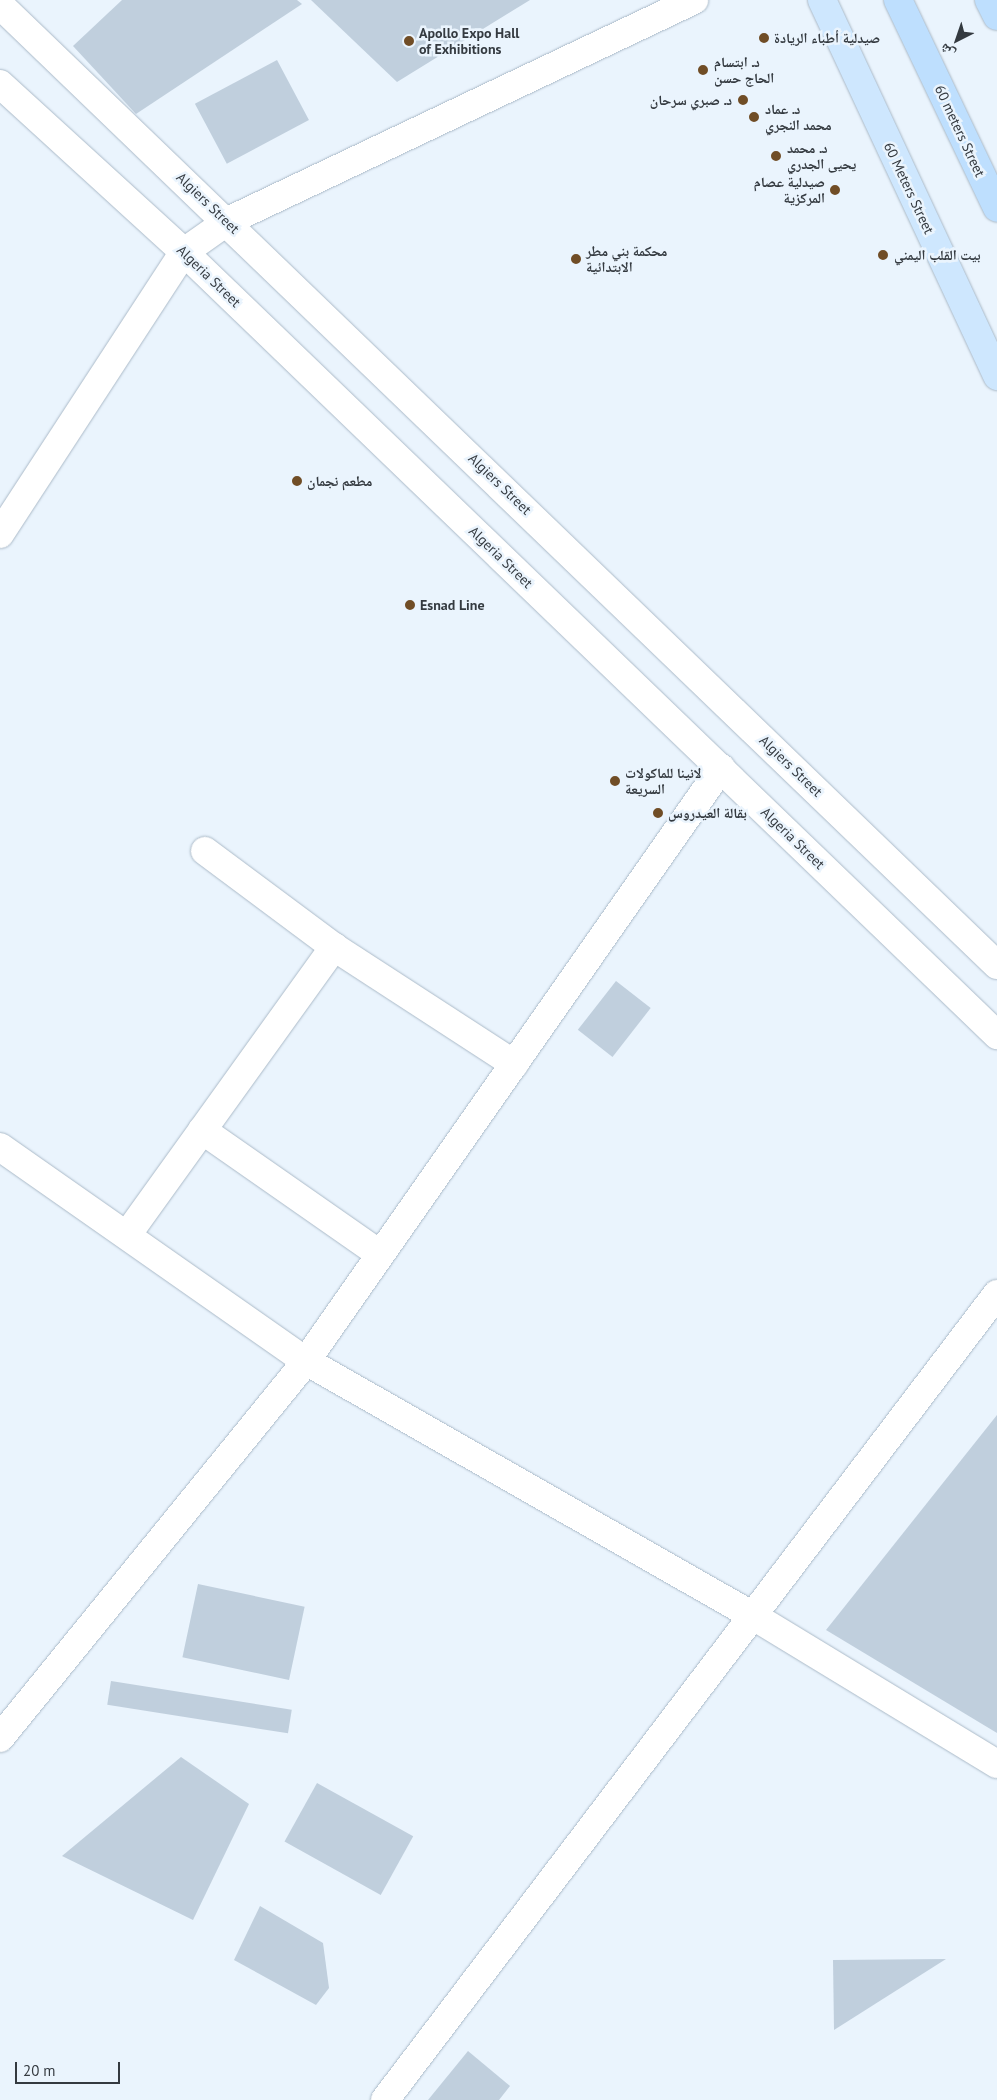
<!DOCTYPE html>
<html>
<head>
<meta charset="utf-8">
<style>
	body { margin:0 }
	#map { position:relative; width:997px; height:2100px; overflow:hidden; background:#eaf4fd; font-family:"PT Sans","Noto Naskh Arabic",sans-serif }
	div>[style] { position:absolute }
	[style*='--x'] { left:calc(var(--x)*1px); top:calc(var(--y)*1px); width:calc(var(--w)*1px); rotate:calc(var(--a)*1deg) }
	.building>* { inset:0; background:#c0cfdd; transform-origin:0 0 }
	.roads { filter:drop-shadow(0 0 1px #abbac8) drop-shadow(0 0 1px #abbac8) }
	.minor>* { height:28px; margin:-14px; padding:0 14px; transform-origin:14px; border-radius:14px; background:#fff }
	.secondary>* { height:28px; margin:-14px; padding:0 14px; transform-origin:14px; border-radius:14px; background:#fff }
	.primary>* { height:28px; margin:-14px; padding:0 14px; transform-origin:14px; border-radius:14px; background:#cee7fe }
	.trunk>* { height:28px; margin:-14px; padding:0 14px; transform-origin:14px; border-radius:14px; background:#bedffe }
	.dots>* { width:14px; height:14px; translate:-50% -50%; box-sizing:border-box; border:2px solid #eaf4fd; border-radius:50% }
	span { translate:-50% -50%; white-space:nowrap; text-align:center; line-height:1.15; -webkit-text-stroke:5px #eaf4fd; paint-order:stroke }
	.poi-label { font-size:14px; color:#343a40; font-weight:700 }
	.left { translate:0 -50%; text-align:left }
	.right { translate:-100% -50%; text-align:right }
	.street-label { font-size:14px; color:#343a40 }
	.north { position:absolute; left:932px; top:15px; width:50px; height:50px; -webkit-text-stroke:4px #eaf4fd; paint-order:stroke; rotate:221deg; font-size:14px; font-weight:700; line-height:20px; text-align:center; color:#343a40 }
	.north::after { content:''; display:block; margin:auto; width:18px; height:22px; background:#343a40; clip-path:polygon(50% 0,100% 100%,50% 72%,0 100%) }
	.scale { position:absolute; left:15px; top:2062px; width:105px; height:22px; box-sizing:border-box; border:2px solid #343a40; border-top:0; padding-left:6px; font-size:15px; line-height:18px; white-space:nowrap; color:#343a40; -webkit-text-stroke:4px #eaf4fd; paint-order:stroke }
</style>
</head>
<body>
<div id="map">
	<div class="building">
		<i style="clip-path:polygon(122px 0,297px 0,302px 4px,136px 114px,73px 46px)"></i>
		<i style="clip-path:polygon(311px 0,530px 0,397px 82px)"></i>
		<i style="left:277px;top:60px;width:68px;height:93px;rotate:62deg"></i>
		<i style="left:616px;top:981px;width:44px;height:62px;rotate:38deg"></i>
		<i style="clip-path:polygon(997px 1415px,997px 1733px,826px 1630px)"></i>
		<i style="left:198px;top:1584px;width:109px;height:75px;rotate:12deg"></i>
		<i style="left:111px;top:1681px;width:183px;height:24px;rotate:9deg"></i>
		<i style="clip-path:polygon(181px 1757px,249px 1804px,193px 1920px,62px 1856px)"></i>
		<i style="left:317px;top:1783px;width:110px;height:67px;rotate:29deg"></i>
		<i style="clip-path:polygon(260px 1906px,323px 1943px,329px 1988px,316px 2005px,234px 1960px)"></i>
		<i style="clip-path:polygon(946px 1959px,834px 2030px,833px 1960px)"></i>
		<i style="clip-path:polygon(468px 2051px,510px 2086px,499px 2100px,428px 2100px)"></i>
	</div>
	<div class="roads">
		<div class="minor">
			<i style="--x:228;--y:221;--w:516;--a:-25.37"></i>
			<i style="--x:0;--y:534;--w:337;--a:-56.9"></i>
			<i style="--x:205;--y:851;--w:161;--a:36.7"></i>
			<i style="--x:334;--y:947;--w:215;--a:33"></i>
			<i style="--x:202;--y:1130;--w:217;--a:34.9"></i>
			<i style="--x:0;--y:1147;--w:373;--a:35"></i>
			<i style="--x:306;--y:1361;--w:517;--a:29.69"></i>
			<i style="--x:755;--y:1617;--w:283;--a:31.3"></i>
			<i style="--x:127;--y:1235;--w:355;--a:-54.3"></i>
			<i style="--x:0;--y:1738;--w:486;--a:-50.9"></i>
			<i style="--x:306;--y:1361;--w:724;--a:-55.01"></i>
			<i style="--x:385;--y:2100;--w:1012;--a:-52.79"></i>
		</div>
		<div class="secondary">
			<i style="--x:0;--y:5;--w:1384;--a:43.92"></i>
			<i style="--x:0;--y:84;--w:249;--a:42.4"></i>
			<i style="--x:184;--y:252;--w:1129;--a:43.92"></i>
			<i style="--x:184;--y:252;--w:54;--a:-35.2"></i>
		</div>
		<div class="primary">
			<i style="--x:822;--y:0;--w:415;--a:65"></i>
		</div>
		<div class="trunk">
			<i style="--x:898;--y:0;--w:230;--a:64.5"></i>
			<i style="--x:989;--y:0;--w:18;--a:63"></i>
		</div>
	</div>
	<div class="dots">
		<i style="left:764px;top:38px;background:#704d26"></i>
		<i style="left:409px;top:41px;background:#704d26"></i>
		<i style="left:703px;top:70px;background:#704d26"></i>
		<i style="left:743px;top:100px;background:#704d26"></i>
		<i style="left:754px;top:117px;background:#704d26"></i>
		<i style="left:776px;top:156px;background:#704d26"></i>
		<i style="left:835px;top:190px;background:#704d26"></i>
		<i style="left:883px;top:255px;background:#704d26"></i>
		<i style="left:576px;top:259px;background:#704d26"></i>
		<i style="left:297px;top:481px;background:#704d26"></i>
		<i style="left:410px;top:605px;background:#704d26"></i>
		<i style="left:615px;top:781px;background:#704d26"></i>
		<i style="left:658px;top:813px;background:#704d26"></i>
	</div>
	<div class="poi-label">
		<span class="left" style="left:419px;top:41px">Apollo Expo Hall<br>of Exhibitions</span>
		<span class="left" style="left:774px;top:38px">صيدلية أطباء الريادة</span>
		<span class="left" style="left:714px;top:70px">د. ابتسام<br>الحاج حسن</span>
		<span class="right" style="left:732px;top:100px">د. صبري سرحان</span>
		<span class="left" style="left:765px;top:117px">د. عماد<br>محمد النجري</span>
		<span class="left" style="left:787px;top:156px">د. محمد<br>يحيى الجدري</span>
		<span class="right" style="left:825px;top:190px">صيدلية عصام<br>المركزية</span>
		<span class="left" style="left:586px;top:259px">محكمة بني مطر<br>الابتدائية</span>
		<span class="left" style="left:894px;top:255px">بيت القلب اليمني</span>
		<span class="left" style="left:307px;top:481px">مطعم نجمان</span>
		<span class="left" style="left:420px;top:605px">Esnad Line</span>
		<span class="left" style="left:625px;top:781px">لانينا للماكولات<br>السريعة</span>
		<span class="left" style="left:668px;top:813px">بقالة العيدروس</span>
	</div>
	<div class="street-label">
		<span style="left:960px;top:131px;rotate:65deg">60 meters Street</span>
		<span style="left:909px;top:188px;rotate:65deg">60 Meters Street</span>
		<span style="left:208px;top:203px;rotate:44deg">Algiers Street</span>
		<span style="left:209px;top:276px;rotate:44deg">Algeria Street</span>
		<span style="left:500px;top:484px;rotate:44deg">Algiers Street</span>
		<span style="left:501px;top:557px;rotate:44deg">Algeria Street</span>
		<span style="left:791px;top:766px;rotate:44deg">Algiers Street</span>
		<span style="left:793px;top:838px;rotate:44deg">Algeria Street</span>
	</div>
	<div class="north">ش</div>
	<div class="scale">20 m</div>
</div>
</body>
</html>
